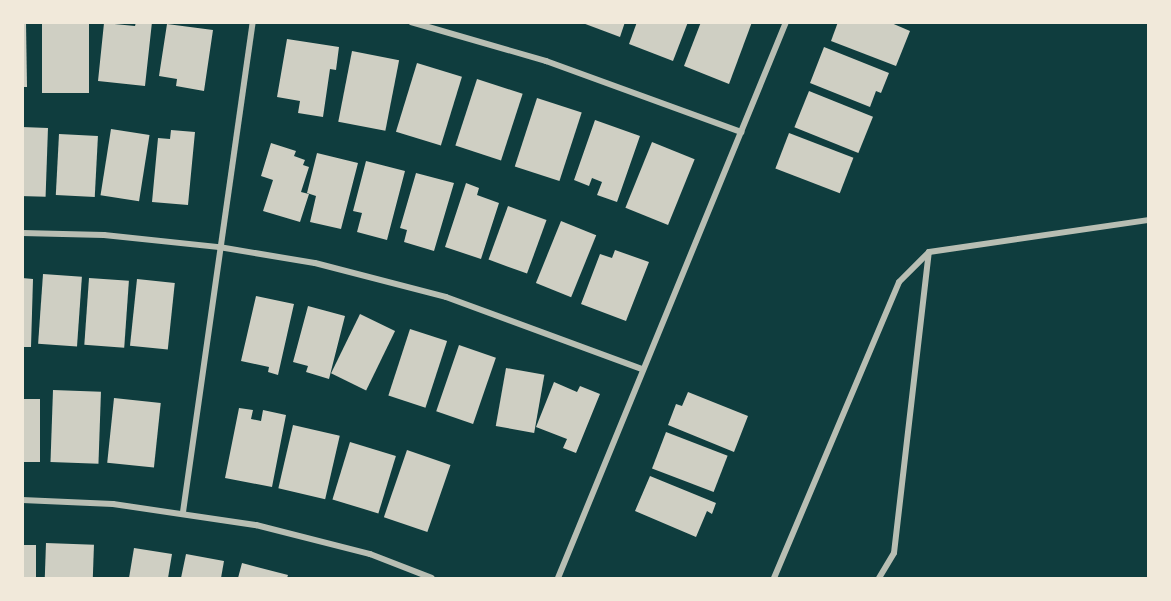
<!DOCTYPE html>
<html>
<head>
<meta charset="utf-8">
<style>
	body { margin:0 }
	#map { position:relative; width:1171px; height:601px; overflow:hidden; background:#0f3d3e; font-family:"Open Sans",sans-serif }
	div>[style] { position:absolute }
	[style*='--x'] { left:calc(var(--x)*1px); top:calc(var(--y)*1px); width:calc(var(--w)*1px); rotate:calc(var(--a)*1deg) }
	.building>* { inset:0; background:#cfcfc3; transform-origin:0 0 }
	.minor>* { height:6px; margin:-3px; padding:0 3px; transform-origin:3px; border-radius:3px; background:#b8beb3 }
	span { translate:-50% -50%; white-space:nowrap; text-align:center; line-height:1.15; -webkit-text-stroke:4.5px #f1e9da; paint-order:stroke }
	.frame { position:absolute; inset:0; border:24px solid #f1e9da; pointer-events:none }
</style>
</head>
<body>
<div id="map">
	<div class="building">
		<i style="clip-path:polygon(22px 22px,26px 22px,27px 87px,22px 87px)"></i>
		<i style="left:42px;top:22px;width:47px;height:71px"></i>
		<i style="clip-path:polygon(136px 22px,152px 22px,145px 86px,98px 81px,104px 23px,135px 26px)"></i>
		<i style="clip-path:polygon(580px 22px,625px 22px,620px 37px)"></i>
		<i style="clip-path:polygon(637px 22px,688px 22px,673px 61px,629px 44px)"></i>
		<i style="clip-path:polygon(701px 22px,752px 22px,729px 84px,684px 66px)"></i>
		<i style="clip-path:polygon(838px 22px,889px 22px,910px 31px,896px 66px,831px 41px)"></i>
		<i style="clip-path:polygon(167px 24px,213px 30px,204px 91px,176px 86px,177px 79px,159px 76px)"></i>
		<i style="clip-path:polygon(287px 39px,339px 47px,336px 70px,330px 69px,323px 117px,298px 113px,300px 101px,277px 97px)"></i>
		<i style="clip-path:polygon(824px 47px,889px 73px,881px 93px,876px 91px,870px 107px,810px 83px)"></i>
		<i style="left:352px;top:51px;width:48px;height:72px;rotate:11deg"></i>
		<i style="left:417px;top:63px;width:47px;height:72px;rotate:17deg"></i>
		<i style="left:477px;top:79px;width:48px;height:70px;rotate:18deg"></i>
		<i style="left:809px;top:91px;width:69px;height:39px;rotate:22deg"></i>
		<i style="left:537px;top:98px;width:47px;height:72px;rotate:18deg"></i>
		<i style="clip-path:polygon(595px 120px,640px 136px,617px 202px,597px 195px,602px 182px,592px 178px,589px 186px,574px 180px)"></i>
		<i style="left:22px;top:127px;width:26px;height:69px;rotate:2deg"></i>
		<i style="left:111px;top:129px;width:39px;height:67px;rotate:9deg"></i>
		<i style="clip-path:polygon(171px 130px,195px 132px,188px 205px,152px 202px,158px 138px,170px 139px)"></i>
		<i style="left:789px;top:133px;width:69px;height:38px;rotate:21deg"></i>
		<i style="left:59px;top:134px;width:39px;height:61px;rotate:3deg"></i>
		<i style="left:652px;top:142px;width:46px;height:71px;rotate:22deg"></i>
		<i style="clip-path:polygon(271px 143px,296px 151px,294px 156px,305px 160px,303px 165px,309px 167px,301px 192px,309px 194px,300px 222px,263px 211px,273px 180px,261px 176px)"></i>
		<i style="clip-path:polygon(317px 153px,358px 163px,341px 229px,310px 222px,316px 196px,307px 193px)"></i>
		<i style="clip-path:polygon(366px 161px,405px 171px,387px 240px,357px 232px,362px 213px,353px 211px)"></i>
		<i style="clip-path:polygon(416px 173px,454px 183px,434px 251px,404px 242px,407px 230px,400px 228px)"></i>
		<i style="clip-path:polygon(466px 183px,479px 188px,477px 195px,499px 203px,481px 259px,445px 247px)"></i>
		<i style="left:508px;top:206px;width:41px;height:57px;rotate:20deg"></i>
		<i style="left:561px;top:221px;width:38px;height:67px;rotate:22deg"></i>
		<i style="clip-path:polygon(615px 250px,649px 262px,626px 321px,581px 304px,600px 254px,612px 258px)"></i>
		<i style="left:43px;top:274px;width:39px;height:70px;rotate:4deg"></i>
		<i style="clip-path:polygon(22px 278px,33px 279px,31px 347px,22px 347px)"></i>
		<i style="left:89px;top:278px;width:40px;height:67px;rotate:4deg"></i>
		<i style="left:137px;top:279px;width:38px;height:67px;rotate:6deg"></i>
		<i style="clip-path:polygon(256px 296px,294px 304px,278px 375px,268px 372px,269px 367px,241px 361px)"></i>
		<i style="clip-path:polygon(308px 306px,345px 316px,329px 379px,306px 372px,308px 366px,293px 362px)"></i>
		<i style="left:360px;top:314px;width:39px;height:66px;rotate:26deg"></i>
		<i style="left:410px;top:329px;width:39px;height:70px;rotate:18deg"></i>
		<i style="left:459px;top:345px;width:39px;height:70px;rotate:19deg"></i>
		<i style="left:506px;top:368px;width:39px;height:59px;rotate:10deg"></i>
		<i style="clip-path:polygon(554px 382px,577px 392px,580px 386px,600px 394px,576px 453px,563px 448px,567px 439px,536px 427px)"></i>
		<i style="left:53px;top:390px;width:48px;height:72px;rotate:2deg"></i>
		<i style="clip-path:polygon(688px 392px,748px 416px,734px 452px,668px 425px,676px 404px,682px 406px)"></i>
		<i style="left:114px;top:398px;width:47px;height:65px;rotate:6deg"></i>
		<i style="left:22px;top:399px;width:18px;height:63px"></i>
		<i style="clip-path:polygon(239px 408px,253px 410px,251px 419px,261px 421px,263px 410px,286px 415px,272px 487px,225px 478px)"></i>
		<i style="left:293px;top:425px;width:48px;height:65px;rotate:13deg"></i>
		<i style="left:666px;top:432px;width:66px;height:39px;rotate:21deg"></i>
		<i style="left:350px;top:442px;width:48px;height:60px;rotate:17deg"></i>
		<i style="left:407px;top:450px;width:46px;height:71px;rotate:19deg"></i>
		<i style="clip-path:polygon(650px 476px,716px 503px,712px 514px,707px 511px,696px 537px,635px 511px)"></i>
		<i style="left:46px;top:543px;width:48px;height:35px;rotate:2deg"></i>
		<i style="left:22px;top:545px;width:14px;height:33px"></i>
		<i style="clip-path:polygon(134px 548px,172px 554px,168px 578px,129px 578px)"></i>
		<i style="clip-path:polygon(186px 554px,224px 561px,221px 578px,181px 578px)"></i>
		<i style="clip-path:polygon(242px 563px,288px 575px,287px 578px,238px 578px)"></i>
	</div>
	<div class="minor">
		<i style="--x:411;--y:22;--w:141;--a:16.1"></i>
		<i style="--x:546;--y:61;--w:208;--a:20"></i>
		<i style="--x:22;--y:233;--w:82;--a:1.4"></i>
		<i style="--x:104;--y:235;--w:116;--a:6"></i>
		<i style="--x:219;--y:247;--w:97;--a:9.5"></i>
		<i style="--x:315;--y:263;--w:135;--a:14.5"></i>
		<i style="--x:446;--y:297;--w:209;--a:20.2"></i>
		<i style="--x:22;--y:500;--w:91;--a:2.5"></i>
		<i style="--x:113;--y:504;--w:145;--a:8.4"></i>
		<i style="--x:256;--y:525;--w:118;--a:14.3"></i>
		<i style="--x:370;--y:554;--w:66;--a:21.2"></i>
		<i style="--x:183;--y:512;--w:495;--a:-81.9"></i>
		<i style="--x:558;--y:578;--w:601;--a:-67.7"></i>
		<i style="--x:774;--y:578;--w:321;--a:-67.1"></i>
		<i style="--x:899;--y:282;--w:42;--a:-45"></i>
		<i style="--x:929;--y:252;--w:221;--a:-8.3"></i>
		<i style="--x:879;--y:578;--w:29;--a:-59"></i>
		<i style="--x:894;--y:553;--w:303;--a:-83.4"></i>
	</div>
	<div class="frame"></div>
</div>
</body>
</html>
